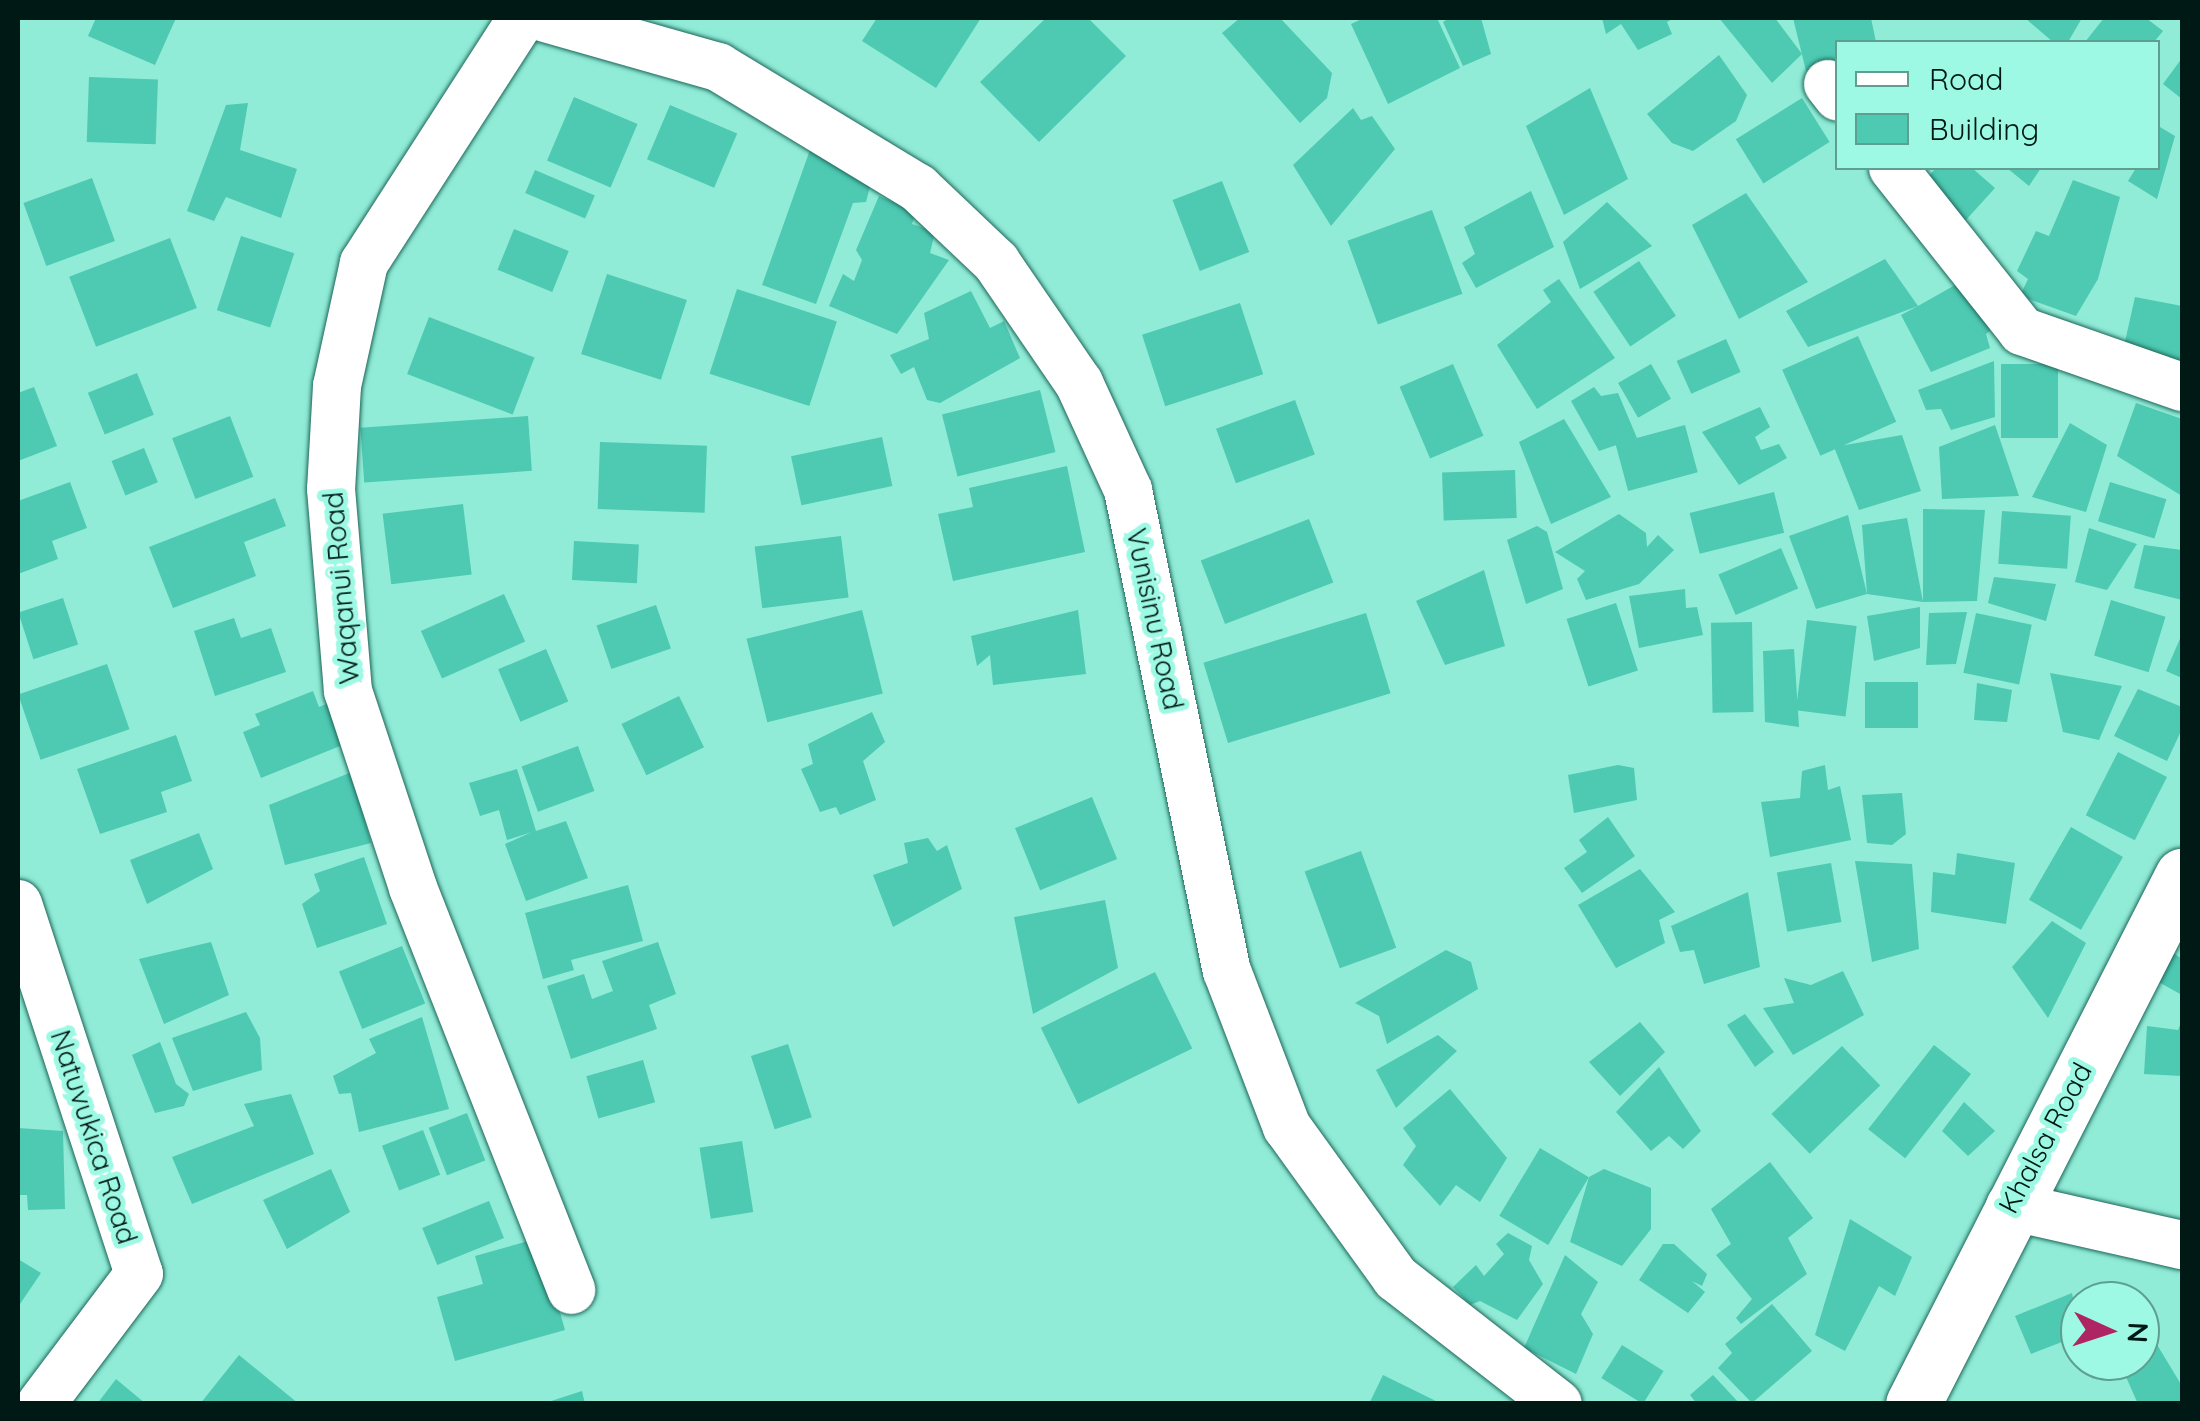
<!DOCTYPE html>
<html>
<head>
<meta charset="utf-8">
<style>
	body { margin:0 }
	#map { position:relative; width:2200px; height:1421px; overflow:hidden; background:#90ecd7; font-family:Quicksand,sans-serif }
	div>[style] { position:absolute }
	[style*='--x'] { left:calc(var(--x)*1px); top:calc(var(--y)*1px); width:calc(var(--w)*1px); rotate:calc(var(--a)*1deg) }
	.building>* { inset:0; background:#4ec9b2; transform-origin:0 0 }
	.roads { filter:drop-shadow(0 0 2px #1d6659) drop-shadow(0 0 2px #1d6659) }
	.street>* { height:48px; margin:-24px; padding:0 24px; transform-origin:24px; border-radius:24px; background:#fff }
	.secondary>* { height:55px; margin:-27.5px; padding:0 27.5px; transform-origin:27.5px; border-radius:27.5px; background:#fff }
	span { translate:-50% -50%; white-space:nowrap; text-align:center; line-height:1.15; -webkit-text-stroke:10px #9df9e4; paint-order:stroke }
	.street-label { font-size:28px; color:#001914 }
	.frame { position:absolute; inset:0; border:20px solid #001914; pointer-events:none }
	.legend { position:absolute; left:1835px; top:40px; width:325px; height:130px; box-sizing:border-box; background:#9df9e4; border:2px solid #5e9f91; margin:0; padding:12px 18px; list-style:none; font-size:30px; color:#001914 }
	.legend li { display:flex; align-items:center; gap:20px; height:50px }
	.legend b { width:50px; border:2px solid #5e9f91 }
	.north { position:absolute; left:2060px; top:1281px; width:100px; height:100px; box-sizing:border-box; background:#9df9e4; border:2px solid #5e9f91; border-radius:50%; rotate:93deg; font-size:28px; font-weight:700; line-height:40px; text-align:center; color:#001914 }
	.north::after { content:''; display:block; margin:auto; width:35px; height:45px; background:#af2564; clip-path:polygon(50% 0,100% 100%,50% 72%,0 100%) }
</style>
</head>
<body>
<div id="map">
	<div class="building">
		<i style="clip-path:polygon(96px 18px,176px 18px,155px 65px,88px 36px)"></i>
		<i style="clip-path:polygon(877px 18px,981px 18px,936px 88px,862px 41px)"></i>
		<i style="clip-path:polygon(1046px 18px,1088px 18px,1126px 56px,1039px 142px,980px 82px)"></i>
		<i style="clip-path:polygon(1240px 18px,1280px 18px,1332px 73px,1327px 98px,1300px 123px,1222px 33px)"></i>
		<i style="clip-path:polygon(1364px 18px,1437px 18px,1460px 68px,1388px 104px,1351px 24px)"></i>
		<i style="clip-path:polygon(1449px 18px,1481px 18px,1491px 54px,1463px 66px,1443px 22px)"></i>
		<i style="clip-path:polygon(1602px 18px,1674px 18px,1667px 22px,1672px 34px,1638px 50px,1621px 24px,1606px 34px)"></i>
		<i style="clip-path:polygon(1719px 18px,1775px 18px,1802px 54px,1772px 83px)"></i>
		<i style="clip-path:polygon(1793px 18px,1871px 18px,1876px 42px,1838px 42px,1838px 71px,1808px 79px)"></i>
		<i style="clip-path:polygon(2025px 18px,2082px 18px,2068px 42px,2053px 42px)"></i>
		<i style="clip-path:polygon(2104px 18px,2146px 18px,2163px 31px,2154px 42px,2085px 42px)"></i>
		<i style="clip-path:polygon(1719px 55px,1747px 95px,1736px 121px,1693px 151px,1672px 143px,1647px 114px)"></i>
		<i style="clip-path:polygon(2182px 58px,2182px 99px,2163px 84px)"></i>
		<i style="left:89px;top:77px;width:69px;height:65px;rotate:2deg"></i>
		<i style="clip-path:polygon(1590px 88px,1628px 179px,1564px 215px,1526px 126px)"></i>
		<i style="left:574px;top:97px;width:69px;height:69px;rotate:23deg"></i>
		<i style="left:1802px;top:98px;width:52px;height:78px;rotate:58deg"></i>
		<i style="clip-path:polygon(248px 103px,240px 150px,297px 169px,281px 218px,226px 197px,214px 221px,187px 211px,226px 105px)"></i>
		<i style="left:670px;top:105px;width:73px;height:59px;rotate:23deg"></i>
		<i style="clip-path:polygon(1353px 108px,1361px 120px,1372px 116px,1395px 149px,1331px 226px,1293px 165px)"></i>
		<i style="clip-path:polygon(2160px 127px,2175px 136px,2157px 199px,2128px 181px,2136px 168px,2158px 168px)"></i>
		<i style="clip-path:polygon(811px 147px,872px 179px,866px 202px,853px 203px,816px 304px,762px 285px)"></i>
		<i style="clip-path:polygon(1936px 168px,1972px 168px,1995px 188px,1955px 232px,1925px 180px)"></i>
		<i style="clip-path:polygon(2007px 168px,2041px 168px,2029px 186px)"></i>
		<i style="left:535px;top:170px;width:65px;height:25px;rotate:23deg"></i>
		<i style="left:92px;top:178px;width:67px;height:73px;rotate:70deg"></i>
		<i style="clip-path:polygon(2073px 180px,2120px 197px,2098px 279px,2076px 316px,2020px 296px,2028px 279px,2017px 271px,2036px 231px,2049px 236px)"></i>
		<i style="left:1222px;top:181px;width:76px;height:53px;rotate:69deg"></i>
		<i style="clip-path:polygon(1531px 191px,1554px 247px,1476px 288px,1462px 263px,1475px 254px,1464px 227px)"></i>
		<i style="clip-path:polygon(1746px 193px,1808px 282px,1739px 319px,1692px 225px)"></i>
		<i style="clip-path:polygon(879px 196px,916px 212px,912px 224px,935px 232px,930px 253px,949px 260px,897px 334px,829px 306px,843px 274px,854px 281px,862px 260px,856px 250px)"></i>
		<i style="clip-path:polygon(1607px 202px,1652px 246px,1580px 289px,1563px 242px)"></i>
		<i style="left:1432px;top:210px;width:89px;height:90px;rotate:70deg"></i>
		<i style="left:514px;top:229px;width:59px;height:44px;rotate:22deg"></i>
		<i style="left:241px;top:236px;width:56px;height:78px;rotate:18deg"></i>
		<i style="left:170px;top:238px;width:75px;height:108px;rotate:69deg"></i>
		<i style="clip-path:polygon(1885px 259px,1918px 306px,1964px 280px,1999px 323px,1986px 334px,1990px 348px,1931px 372px,1901px 315px,1918px 306px,1808px 347px,1786px 311px)"></i>
		<i style="left:1639px;top:261px;width:66px;height:55px;rotate:56deg"></i>
		<i style="left:607px;top:274px;width:84px;height:84px;rotate:18deg"></i>
		<i style="clip-path:polygon(1559px 279px,1615px 358px,1537px 409px,1497px 345px,1551px 302px,1543px 290px)"></i>
		<i style="left:737px;top:289px;width:105px;height:89px;rotate:18deg"></i>
		<i style="clip-path:polygon(971px 291px,990px 328px,1004px 321px,1020px 358px,940px 403px,927px 400px,914px 367px,901px 374px,890px 355px,929px 339px,924px 313px)"></i>
		<i style="clip-path:polygon(2135px 297px,2182px 306px,2182px 362px,2122px 355px)"></i>
		<i style="left:1240px;top:303px;width:75px;height:103px;rotate:72deg"></i>
		<i style="left:429px;top:317px;width:113px;height:61px;rotate:21deg"></i>
		<i style="left:1858px;top:336px;width:94px;height:83px;rotate:66deg"></i>
		<i style="left:1726px;top:339px;width:36px;height:54px;rotate:66deg"></i>
		<i style="clip-path:polygon(1994px 361px,1995px 417px,1951px 430px,1941px 409px,1926px 410px,1918px 390px)"></i>
		<i style="left:1453px;top:364px;width:78px;height:58px;rotate:67deg"></i>
		<i style="left:1651px;top:364px;width:40px;height:38px;rotate:60deg"></i>
		<i style="left:2058px;top:364px;width:74px;height:57px;rotate:90deg"></i>
		<i style="left:137px;top:373px;width:45px;height:53px;rotate:68deg"></i>
		<i style="clip-path:polygon(34px 387px,57px 446px,18px 461px,18px 393px)"></i>
		<i style="clip-path:polygon(1594px 387px,1601px 396px,1618px 393px,1637px 438px,1599px 451px,1571px 401px)"></i>
		<i style="left:1040px;top:390px;width:64px;height:101px;rotate:76deg"></i>
		<i style="left:1295px;top:400px;width:58px;height:84px;rotate:70deg"></i>
		<i style="clip-path:polygon(2136px 403px,2182px 419px,2182px 496px,2117px 456px)"></i>
		<i style="clip-path:polygon(1760px 407px,1770px 427px,1755px 437px,1761px 450px,1779px 444px,1787px 458px,1739px 485px,1702px 432px)"></i>
		<i style="left:230px;top:416px;width:65px;height:62px;rotate:69deg"></i>
		<i style="left:528px;top:416px;width:55px;height:168px;rotate:86deg"></i>
		<i style="clip-path:polygon(1564px 419px,1611px 497px,1551px 524px,1519px 442px)"></i>
		<i style="clip-path:polygon(2070px 423px,2107px 445px,2086px 512px,2032px 497px)"></i>
		<i style="left:1685px;top:425px;width:49px;height:72px;rotate:75deg"></i>
		<i style="clip-path:polygon(1995px 425px,2019px 496px,1942px 499px,1939px 447px)"></i>
		<i style="clip-path:polygon(1902px 435px,1921px 491px,1859px 510px,1834px 447px)"></i>
		<i style="left:882px;top:437px;width:50px;height:93px;rotate:78deg"></i>
		<i style="left:600px;top:442px;width:107px;height:67px;rotate:2deg"></i>
		<i style="left:144px;top:448px;width:37px;height:35px;rotate:68deg"></i>
		<i style="clip-path:polygon(1067px 466px,1085px 552px,953px 581px,938px 514px,973px 507px,969px 488px)"></i>
		<i style="left:1515px;top:470px;width:48px;height:73px;rotate:88deg"></i>
		<i style="clip-path:polygon(70px 482px,87px 528px,52px 541px,58px 559px,18px 574px,18px 501px)"></i>
		<i style="left:2110px;top:482px;width:59px;height:41px;rotate:17deg"></i>
		<i style="left:1774px;top:492px;width:42px;height:87px;rotate:76deg"></i>
		<i style="clip-path:polygon(275px 498px,286px 526px,244px 542px,256px 576px,173px 608px,149px 547px)"></i>
		<i style="left:463px;top:504px;width:71px;height:81px;rotate:83deg"></i>
		<i style="clip-path:polygon(1923px 509px,1985px 510px,1977px 601px,1923px 602px)"></i>
		<i style="left:2002px;top:511px;width:69px;height:53px;rotate:4deg"></i>
		<i style="clip-path:polygon(1619px 514px,1646px 533px,1647px 547px,1658px 535px,1674px 550px,1639px 584px,1586px 600px,1577px 579px,1585px 571px,1555px 552px)"></i>
		<i style="clip-path:polygon(1848px 515px,1867px 594px,1816px 609px,1789px 536px)"></i>
		<i style="clip-path:polygon(1907px 518px,1923px 602px,1867px 594px,1862px 525px)"></i>
		<i style="left:1309px;top:519px;width:68px;height:116px;rotate:69deg"></i>
		<i style="clip-path:polygon(1537px 526px,1547px 532px,1563px 589px,1526px 604px,1507px 540px)"></i>
		<i style="clip-path:polygon(2089px 528px,2137px 544px,2107px 590px,2075px 582px)"></i>
		<i style="left:841px;top:536px;width:62px;height:87px;rotate:83deg"></i>
		<i style="left:574px;top:541px;width:65px;height:39px;rotate:3deg"></i>
		<i style="clip-path:polygon(2144px 545px,2182px 550px,2182px 600px,2134px 588px)"></i>
		<i style="left:1781px;top:548px;width:44px;height:68px;rotate:67deg"></i>
		<i style="clip-path:polygon(1484px 570px,1505px 646px,1445px 665px,1416px 601px)"></i>
		<i style="clip-path:polygon(1994px 577px,2056px 584px,2046px 621px,1988px 603px)"></i>
		<i style="clip-path:polygon(1685px 589px,1686px 608px,1697px 607px,1703px 635px,1639px 648px,1629px 596px)"></i>
		<i style="left:504px;top:594px;width:52px;height:91px;rotate:66deg"></i>
		<i style="left:63px;top:598px;width:49px;height:47px;rotate:72deg"></i>
		<i style="left:2111px;top:600px;width:57px;height:58px;rotate:17deg"></i>
		<i style="left:1616px;top:603px;width:71px;height:52px;rotate:72deg"></i>
		<i style="left:656px;top:605px;width:46px;height:63px;rotate:71deg"></i>
		<i style="clip-path:polygon(1920px 607px,1920px 648px,1874px 661px,1867px 616px)"></i>
		<i style="left:862px;top:610px;width:86px;height:119px;rotate:76deg"></i>
		<i style="clip-path:polygon(1078px 610px,1086px 674px,993px 685px,990px 655px,977px 666px,971px 636px)"></i>
		<i style="clip-path:polygon(1967px 612px,1956px 664px,1926px 665px,1929px 613px)"></i>
		<i style="left:1366px;top:613px;width:84px;height:170px;rotate:73deg"></i>
		<i style="left:1976px;top:613px;width:57px;height:61px;rotate:12deg"></i>
		<i style="clip-path:polygon(234px 618px,241px 638px,271px 628px,286px 672px,215px 696px,194px 631px)"></i>
		<i style="left:1807px;top:620px;width:50px;height:91px;rotate:7deg"></i>
		<i style="left:1752px;top:622px;width:90px;height:41px;rotate:89deg"></i>
		<i style="clip-path:polygon(2182px 634px,2182px 678px,2166px 671px)"></i>
		<i style="left:546px;top:649px;width:57px;height:52px;rotate:67deg"></i>
		<i style="clip-path:polygon(1794px 649px,1799px 727px,1765px 722px,1763px 651px)"></i>
		<i style="left:107px;top:664px;width:69px;height:94px;rotate:71deg"></i>
		<i style="clip-path:polygon(2050px 673px,2122px 686px,2099px 740px,2063px 732px)"></i>
		<i style="left:1865px;top:682px;width:53px;height:46px"></i>
		<i style="clip-path:polygon(1977px 683px,2012px 690px,2007px 722px,1974px 720px)"></i>
		<i style="clip-path:polygon(2138px 689px,2182px 707px,2182px 729px,2167px 761px,2114px 736px)"></i>
		<i style="clip-path:polygon(313px 691px,319px 707px,329px 703px,345px 744px,261px 778px,243px 732px,260px 725px,255px 714px)"></i>
		<i style="left:679px;top:696px;width:57px;height:64px;rotate:64deg"></i>
		<i style="clip-path:polygon(872px 712px,885px 742px,863px 761px,876px 800px,840px 815px,836px 807px,820px 812px,801px 769px,813px 764px,808px 744px)"></i>
		<i style="clip-path:polygon(176px 735px,192px 781px,161px 792px,167px 812px,100px 834px,77px 769px)"></i>
		<i style="left:578px;top:746px;width:48px;height:60px;rotate:70deg"></i>
		<i style="left:2118px;top:752px;width:55px;height:71px;rotate:27deg"></i>
		<i style="clip-path:polygon(1618px 765px,1634px 768px,1637px 800px,1574px 813px,1568px 775px)"></i>
		<i style="clip-path:polygon(1825px 765px,1828px 790px,1840px 786px,1851px 840px,1770px 857px,1761px 802px,1800px 798px,1802px 771px)"></i>
		<i style="clip-path:polygon(517px 769px,536px 831px,566px 821px,588px 878px,526px 901px,505px 844px,532px 832px,507px 840px,499px 810px,480px 816px,469px 783px)"></i>
		<i style="clip-path:polygon(352px 772px,371px 843px,285px 865px,269px 805px)"></i>
		<i style="clip-path:polygon(1902px 793px,1906px 834px,1892px 845px,1867px 843px,1862px 795px)"></i>
		<i style="left:1092px;top:797px;width:67px;height:83px;rotate:68deg"></i>
		<i style="clip-path:polygon(1608px 817px,1635px 856px,1582px 893px,1564px 868px,1587px 852px,1579px 840px)"></i>
		<i style="left:2071px;top:827px;width:60px;height:84px;rotate:30deg"></i>
		<i style="clip-path:polygon(199px 833px,213px 869px,147px 904px,130px 860px)"></i>
		<i style="clip-path:polygon(928px 838px,937px 851px,947px 845px,962px 889px,893px 927px,873px 875px,908px 863px,904px 843px)"></i>
		<i style="left:1361px;top:851px;width:103px;height:60px;rotate:70deg"></i>
		<i style="clip-path:polygon(1957px 853px,2015px 863px,2006px 924px,1931px 912px,1933px 872px,1955px 875px)"></i>
		<i style="clip-path:polygon(364px 857px,387px 924px,317px 948px,302px 904px,320px 891px,314px 874px)"></i>
		<i style="clip-path:polygon(1855px 861px,1912px 864px,1919px 949px,1872px 962px)"></i>
		<i style="left:1831px;top:863px;width:60px;height:55px;rotate:80deg"></i>
		<i style="clip-path:polygon(1640px 869px,1675px 912px,1659px 920px,1665px 943px,1616px 968px,1578px 905px)"></i>
		<i style="clip-path:polygon(628px 885px,643px 941px,571px 960px,574px 970px,543px 979px,525px 913px)"></i>
		<i style="clip-path:polygon(1748px 892px,1760px 967px,1704px 984px,1694px 950px,1680px 952px,1671px 926px)"></i>
		<i style="clip-path:polygon(1105px 900px,1118px 968px,1033px 1014px,1014px 917px)"></i>
		<i style="clip-path:polygon(2052px 921px,2086px 943px,2048px 1018px,2012px 967px)"></i>
		<i style="clip-path:polygon(211px 942px,229px 995px,164px 1024px,139px 959px)"></i>
		<i style="clip-path:polygon(658px 942px,676px 994px,649px 1005px,657px 1029px,571px 1059px,547px 986px,584px 974px,592px 999px,613px 991px,602px 961px)"></i>
		<i style="left:402px;top:946px;width:62px;height:68px;rotate:68deg"></i>
		<i style="clip-path:polygon(1446px 950px,1471px 962px,1478px 989px,1387px 1044px,1379px 1016px,1355px 1003px)"></i>
		<i style="clip-path:polygon(2172px 952px,2182px 959px,2182px 995px,2155px 980px)"></i>
		<i style="clip-path:polygon(1843px 971px,1864px 1015px,1793px 1055px,1763px 1008px,1794px 1003px,1784px 978px,1811px 985px)"></i>
		<i style="left:1155px;top:972px;width:85px;height:127px;rotate:64deg"></i>
		<i style="clip-path:polygon(246px 1012px,260px 1038px,262px 1070px,193px 1091px,172px 1038px)"></i>
		<i style="clip-path:polygon(1745px 1014px,1774px 1052px,1755px 1067px,1727px 1025px)"></i>
		<i style="clip-path:polygon(422px 1017px,449px 1109px,359px 1132px,351px 1093px,339px 1094px,333px 1076px,376px 1053px,369px 1039px)"></i>
		<i style="clip-path:polygon(2182px 1020px,2182px 1076px,2144px 1074px,2147px 1026px,2178px 1030px)"></i>
		<i style="clip-path:polygon(1640px 1022px,1665px 1052px,1620px 1096px,1589px 1062px)"></i>
		<i style="clip-path:polygon(1438px 1035px,1457px 1051px,1396px 1108px,1376px 1070px)"></i>
		<i style="clip-path:polygon(160px 1042px,176px 1084px,189px 1094px,184px 1106px,155px 1113px,132px 1055px)"></i>
		<i style="left:788px;top:1044px;width:77px;height:39px;rotate:72deg"></i>
		<i style="left:1934px;top:1045px;width:47px;height:107px;rotate:38deg"></i>
		<i style="left:1842px;top:1046px;width:55px;height:98px;rotate:46deg"></i>
		<i style="left:643px;top:1060px;width:44px;height:59px;rotate:74deg"></i>
		<i style="clip-path:polygon(1659px 1067px,1701px 1131px,1683px 1149px,1669px 1136px,1651px 1151px,1616px 1112px)"></i>
		<i style="clip-path:polygon(1450px 1089px,1507px 1158px,1480px 1202px,1456px 1185px,1440px 1206px,1403px 1165px,1416px 1146px,1403px 1128px)"></i>
		<i style="clip-path:polygon(291px 1094px,314px 1154px,192px 1204px,172px 1157px,254px 1126px,244px 1104px)"></i>
		<i style="clip-path:polygon(1964px 1102px,1995px 1131px,1968px 1156px,1942px 1131px)"></i>
		<i style="left:467px;top:1113px;width:51px;height:41px;rotate:69deg"></i>
		<i style="clip-path:polygon(18px 1128px,63px 1131px,65px 1209px,28px 1210px,27px 1195px,18px 1195px)"></i>
		<i style="left:423px;top:1130px;width:48px;height:44px;rotate:69deg"></i>
		<i style="left:742px;top:1141px;width:72px;height:43px;rotate:81deg"></i>
		<i style="left:1540px;top:1148px;width:57px;height:79px;rotate:31deg"></i>
		<i style="clip-path:polygon(1770px 1162px,1813px 1218px,1788px 1238px,1807px 1274px,1741px 1324px,1736px 1318px,1752px 1299px,1716px 1255px,1731px 1244px,1711px 1209px)"></i>
		<i style="clip-path:polygon(331px 1169px,350px 1212px,287px 1249px,263px 1200px)"></i>
		<i style="clip-path:polygon(1604px 1169px,1651px 1188px,1651px 1229px,1622px 1266px,1570px 1242px,1589px 1177px)"></i>
		<i style="left:489px;top:1201px;width:40px;height:72px;rotate:68deg"></i>
		<i style="clip-path:polygon(1850px 1219px,1912px 1257px,1895px 1296px,1879px 1286px,1845px 1351px,1815px 1335px)"></i>
		<i style="clip-path:polygon(1508px 1233px,1532px 1246px,1529px 1260px,1543px 1284px,1517px 1320px,1480px 1301px,1470px 1305px,1453px 1287px,1476px 1265px,1484px 1276px,1504px 1254px,1496px 1244px)"></i>
		<i style="clip-path:polygon(539px 1238px,565px 1330px,455px 1361px,437px 1297px,483px 1284px,475px 1256px)"></i>
		<i style="clip-path:polygon(1663px 1244px,1674px 1244px,1707px 1274px,1702px 1286px,1692px 1281px,1705px 1292px,1688px 1313px,1639px 1280px)"></i>
		<i style="clip-path:polygon(1565px 1255px,1598px 1282px,1581px 1314px,1593px 1334px,1576px 1374px,1524px 1348px)"></i>
		<i style="clip-path:polygon(18px 1259px,41px 1273px,18px 1307px)"></i>
		<i style="clip-path:polygon(2072px 1293px,2080px 1335px,2031px 1354px,2015px 1316px)"></i>
		<i style="clip-path:polygon(1772px 1304px,1812px 1351px,1752px 1403px,1718px 1368px,1732px 1353px,1725px 1344px)"></i>
		<i style="clip-path:polygon(2147px 1328px,2182px 1386px,2182px 1404px,2138px 1404px,2119px 1361px,2140px 1361px)"></i>
		<i style="left:1622px;top:1345px;width:49px;height:39px;rotate:32deg"></i>
		<i style="clip-path:polygon(239px 1355px,299px 1404px,200px 1404px)"></i>
		<i style="clip-path:polygon(1383px 1375px,1442px 1404px,1369px 1404px)"></i>
		<i style="clip-path:polygon(1713px 1375px,1740px 1404px,1697px 1404px,1690px 1395px)"></i>
		<i style="clip-path:polygon(116px 1379px,146px 1404px,97px 1404px)"></i>
		<i style="clip-path:polygon(582px 1391px,585px 1404px,545px 1404px,545px 1403px)"></i>
	</div>
	<div class="roads">
		<div class="street">
			<i style="--x:522;--y:18;--w:292;--a:122.8"></i>
			<i style="--x:364;--y:263;--w:126;--a:102.4"></i>
			<i style="--x:337;--y:386;--w:103;--a:93.3"></i>
			<i style="--x:331;--y:489;--w:203;--a:85.2"></i>
			<i style="--x:348;--y:691;--w:207;--a:71.7"></i>
			<i style="--x:413;--y:888;--w:432;--a:68.5"></i>
			<i style="--x:545;--y:18;--w:180;--a:15.8"></i>
			<i style="--x:718;--y:67;--w:234;--a:31.2"></i>
			<i style="--x:918;--y:188;--w:108;--a:43.5"></i>
			<i style="--x:996;--y:262;--w:147;--a:55.6"></i>
			<i style="--x:1079;--y:383;--w:118;--a:65.4"></i>
			<i style="--x:1128;--y:490;--w:491;--a:78.4"></i>
			<i style="--x:1227;--y:971;--w:167;--a:69"></i>
			<i style="--x:1287;--y:1127;--w:186;--a:54.2"></i>
			<i style="--x:1396;--y:1278;--w:205;--a:37.9"></i>
			<i style="--x:1828;--y:84;--w:16;--a:52"></i>
			<i style="--x:1893;--y:168;--w:208;--a:51.6"></i>
			<i style="--x:2022;--y:331;--w:170;--a:19.3"></i>
			<i style="--x:18;--y:904;--w:389;--a:71.9"></i>
			<i style="--x:139;--y:1274;--w:163;--a:127"></i>
			<i style="--x:2010;--y:1206;--w:176;--a:12.8"></i>
		</div>
		<div class="secondary">
			<i style="--x:1913;--y:1404;--w:593;--a:-63"></i>
		</div>
	</div>
	<div class="street-label">
		<span style="left:341px;top:588px;rotate:-95deg">Waqanui Road</span>
		<span style="left:1155px;top:619px;rotate:78deg">Vunisinu Road</span>
		<span style="left:94px;top:1137px;rotate:72deg">Natuvukica Road</span>
		<span style="left:2045px;top:1138px;rotate:-62deg">Khalsa Road</span>
	</div>
	<div class="frame"></div>
	<ul class="legend">
	<li><b style="height:12px;background:#fff"></b>Road</li>
	<li><b style="height:28px;background:#4ec9b2"></b>Building</li>
	</ul>
	<div class="north">N</div>
</div>
</body>
</html>
